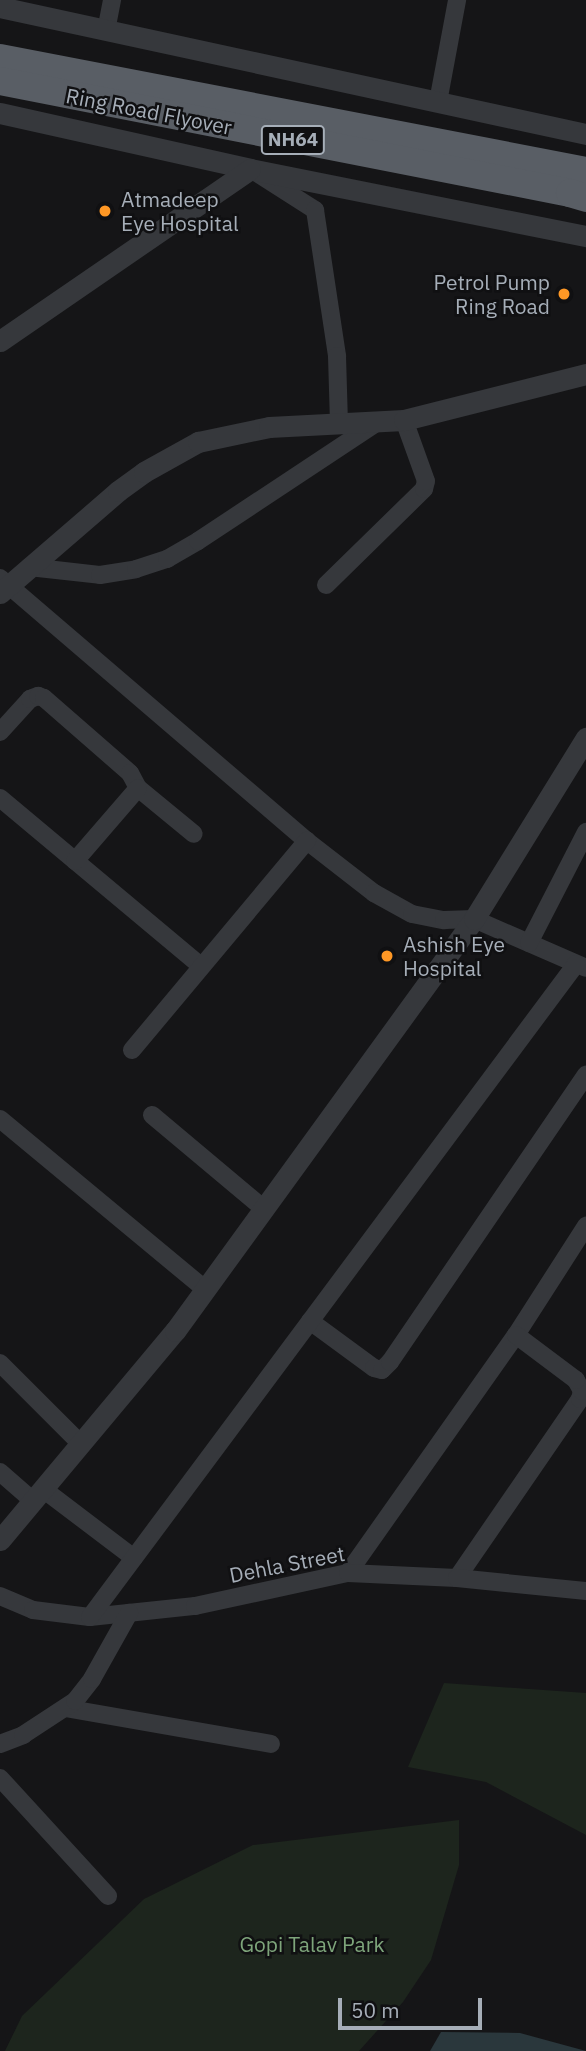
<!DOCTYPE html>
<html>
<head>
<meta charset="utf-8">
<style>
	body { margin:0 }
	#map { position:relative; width:586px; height:2051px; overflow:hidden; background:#151517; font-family:"IBM Plex Sans",sans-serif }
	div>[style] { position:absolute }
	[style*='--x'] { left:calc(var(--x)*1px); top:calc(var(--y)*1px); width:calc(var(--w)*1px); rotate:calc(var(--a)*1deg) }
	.green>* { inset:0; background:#1d251d }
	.water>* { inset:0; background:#2a373c }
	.minor>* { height:18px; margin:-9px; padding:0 9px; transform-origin:9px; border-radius:9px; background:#36383c }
	.tertiary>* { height:21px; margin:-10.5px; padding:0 10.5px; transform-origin:10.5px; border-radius:10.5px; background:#36383c }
	.trunk>* { height:28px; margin:-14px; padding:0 14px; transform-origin:14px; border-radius:14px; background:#595e65 }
	.dots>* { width:19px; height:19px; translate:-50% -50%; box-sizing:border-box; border:4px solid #101012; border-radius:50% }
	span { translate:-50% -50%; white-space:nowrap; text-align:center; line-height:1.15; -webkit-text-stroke:5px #101012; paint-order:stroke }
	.shield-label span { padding:2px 5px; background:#101012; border:2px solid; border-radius:5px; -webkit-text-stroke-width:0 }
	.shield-label { font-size:19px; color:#a6aeb8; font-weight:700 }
	.street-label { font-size:21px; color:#a6aeb8 }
	.poi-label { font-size:21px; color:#a6aeb8 }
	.left { translate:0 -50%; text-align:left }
	.right { translate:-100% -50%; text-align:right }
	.park-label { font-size:21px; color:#7ea57b }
	.scale { position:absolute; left:338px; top:1998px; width:144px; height:32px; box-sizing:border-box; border:4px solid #a6aeb8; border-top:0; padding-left:9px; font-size:21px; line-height:24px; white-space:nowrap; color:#a6aeb8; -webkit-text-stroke:5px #101012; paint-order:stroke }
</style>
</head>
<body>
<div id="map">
	<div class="green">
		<i style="clip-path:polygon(444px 1683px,586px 1693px,586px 1835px,486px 1782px,408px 1767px)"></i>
		<i style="clip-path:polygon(459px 1820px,459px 1865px,431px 1960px,403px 2002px,359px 2051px,5px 2051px,22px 2016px,144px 1899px,253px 1845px)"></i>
	</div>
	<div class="water">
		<i style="clip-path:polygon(441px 2032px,520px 2033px,586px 2051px,430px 2051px)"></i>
	</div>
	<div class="minor">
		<i style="--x:106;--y:31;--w:32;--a:-79"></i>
		<i style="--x:438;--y:102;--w:104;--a:-79.4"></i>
		<i style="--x:257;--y:173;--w:69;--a:32.5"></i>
		<i style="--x:315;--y:210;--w:148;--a:81.4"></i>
		<i style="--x:337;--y:356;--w:67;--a:88.3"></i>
		<i style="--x:29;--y:567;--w:71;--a:6.4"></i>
		<i style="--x:100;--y:575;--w:36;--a:-9"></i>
		<i style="--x:136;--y:569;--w:33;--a:-18"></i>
		<i style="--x:167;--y:559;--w:36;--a:-30"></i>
		<i style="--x:198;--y:541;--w:216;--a:-33.5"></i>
		<i style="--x:0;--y:578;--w:404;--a:40.6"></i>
		<i style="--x:307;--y:841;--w:85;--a:37.8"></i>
		<i style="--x:374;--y:893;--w:43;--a:28.9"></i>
		<i style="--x:412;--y:914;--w:33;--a:11"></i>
		<i style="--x:444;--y:920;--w:30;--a:-2"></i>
		<i style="--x:474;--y:919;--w:122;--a:23.6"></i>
		<i style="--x:326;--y:585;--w:137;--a:-44.4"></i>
		<i style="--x:424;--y:489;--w:8;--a:-76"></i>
		<i style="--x:426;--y:481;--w:65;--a:-109.8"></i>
		<i style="--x:0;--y:732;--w:45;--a:-47.7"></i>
		<i style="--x:30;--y:699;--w:9;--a:-21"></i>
		<i style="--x:38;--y:696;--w:6;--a:18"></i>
		<i style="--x:44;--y:698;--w:114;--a:41.1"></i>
		<i style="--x:130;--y:773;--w:17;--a:62"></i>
		<i style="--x:138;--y:788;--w:72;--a:39.4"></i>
		<i style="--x:0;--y:798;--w:262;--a:39.9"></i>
		<i style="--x:75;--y:861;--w:96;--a:-49.2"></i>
		<i style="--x:529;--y:943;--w:125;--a:-62.8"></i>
		<i style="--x:132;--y:1050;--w:273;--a:-50.1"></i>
		<i style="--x:152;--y:1115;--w:146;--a:40"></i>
		<i style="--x:0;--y:1119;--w:266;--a:39.7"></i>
		<i style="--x:310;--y:1321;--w:79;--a:36.3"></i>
		<i style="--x:374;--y:1368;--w:8;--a:14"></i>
		<i style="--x:382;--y:1370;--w:11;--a:-45"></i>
		<i style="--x:390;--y:1362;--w:348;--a:-55.7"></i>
		<i style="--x:0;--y:1363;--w:115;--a:45"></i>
		<i style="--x:0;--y:1472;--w:43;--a:41.2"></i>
		<i style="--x:43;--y:1489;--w:114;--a:37.2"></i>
		<i style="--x:348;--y:1573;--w:291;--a:-54.8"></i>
		<i style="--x:516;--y:1335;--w:130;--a:-57.3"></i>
		<i style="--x:457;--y:1578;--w:217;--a:-55.5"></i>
		<i style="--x:580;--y:1399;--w:8;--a:-76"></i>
		<i style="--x:582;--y:1391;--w:13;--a:-119"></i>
		<i style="--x:576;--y:1380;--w:75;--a:-143.1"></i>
		<i style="--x:0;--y:1596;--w:36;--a:23"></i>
		<i style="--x:33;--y:1610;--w:57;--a:7"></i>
		<i style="--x:90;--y:1617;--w:106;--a:-6"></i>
		<i style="--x:195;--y:1606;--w:157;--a:-12.2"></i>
		<i style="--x:348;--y:1573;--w:109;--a:2.6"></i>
		<i style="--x:457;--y:1578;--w:130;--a:5.8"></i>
		<i style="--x:90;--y:1617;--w:814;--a:-53.34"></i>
		<i style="--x:65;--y:1708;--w:209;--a:9.9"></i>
		<i style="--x:0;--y:1744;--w:25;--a:-21"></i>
		<i style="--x:23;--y:1735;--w:62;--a:-33.2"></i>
		<i style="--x:75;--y:1701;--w:28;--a:-52"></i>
		<i style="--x:92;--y:1679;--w:76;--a:-60.7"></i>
		<i style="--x:0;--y:1778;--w:160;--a:47.5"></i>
	</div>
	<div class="tertiary">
		<i style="--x:0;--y:7;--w:600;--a:12.23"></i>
		<i style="--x:0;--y:113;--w:256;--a:12.6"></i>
		<i style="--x:250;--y:169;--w:343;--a:11.3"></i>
		<i style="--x:0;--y:341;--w:303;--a:-34.5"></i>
		<i style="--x:0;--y:593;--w:156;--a:-40.8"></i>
		<i style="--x:118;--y:491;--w:32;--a:-36"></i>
		<i style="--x:144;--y:472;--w:62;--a:-29.1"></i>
		<i style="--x:198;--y:442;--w:73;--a:-11.9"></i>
		<i style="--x:269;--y:427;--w:135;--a:-3"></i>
		<i style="--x:404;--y:420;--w:188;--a:-14.2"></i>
		<i style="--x:0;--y:1540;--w:273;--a:-50.1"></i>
		<i style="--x:175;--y:1331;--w:509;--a:-54.03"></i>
		<i style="--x:474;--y:919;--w:213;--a:-58.3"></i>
	</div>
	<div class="trunk">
		<i style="--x:0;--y:58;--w:597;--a:10.91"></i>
		<i style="--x:0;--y:81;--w:581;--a:11.12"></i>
		<i style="--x:570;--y:193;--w:17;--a:17"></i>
	</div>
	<div class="dots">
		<i style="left:105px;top:211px;background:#ff9825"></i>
		<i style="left:564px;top:294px;background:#ff9825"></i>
		<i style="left:387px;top:956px;background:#ff9825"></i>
	</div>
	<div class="shield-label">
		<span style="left:293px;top:140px">NH64</span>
	</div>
	<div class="street-label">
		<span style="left:149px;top:111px;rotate:11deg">Ring Road Flyover</span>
		<span style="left:287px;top:1564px;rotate:-11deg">Dehla Street</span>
	</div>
	<div class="poi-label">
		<span class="left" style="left:121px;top:211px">Atmadeep<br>Eye Hospital</span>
		<span class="right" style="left:550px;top:294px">Petrol Pump<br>Ring Road</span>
		<span class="left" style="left:403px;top:956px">Ashish Eye<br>Hospital</span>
	</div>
	<div class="park-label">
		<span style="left:312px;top:1944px">Gopi Talav Park</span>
	</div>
	<div class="scale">50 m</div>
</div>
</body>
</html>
